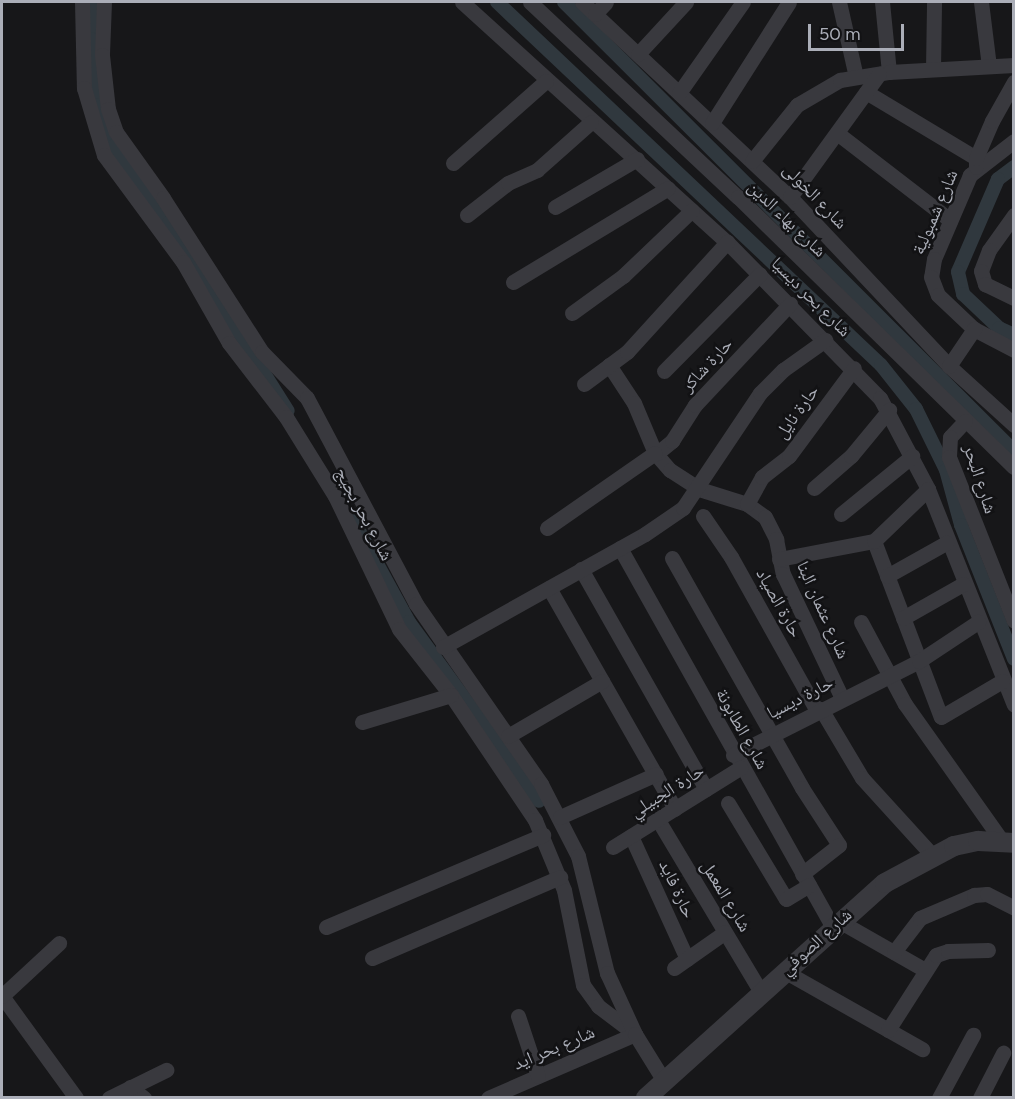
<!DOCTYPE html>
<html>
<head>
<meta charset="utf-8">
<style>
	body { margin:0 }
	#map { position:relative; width:1015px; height:1099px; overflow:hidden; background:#171719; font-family:Figtree,"Noto Naskh Arabic",sans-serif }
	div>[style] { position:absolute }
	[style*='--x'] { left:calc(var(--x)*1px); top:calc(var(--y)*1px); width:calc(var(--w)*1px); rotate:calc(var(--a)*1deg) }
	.canal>* { height:14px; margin:-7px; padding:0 7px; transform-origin:7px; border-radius:7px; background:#30383e }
	.minor>* { height:15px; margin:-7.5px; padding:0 7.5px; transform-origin:7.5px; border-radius:7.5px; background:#39393e }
	.tertiary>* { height:20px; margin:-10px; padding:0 10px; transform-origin:10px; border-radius:10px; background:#39393e }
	span { translate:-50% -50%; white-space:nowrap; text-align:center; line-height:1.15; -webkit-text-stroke:5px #121214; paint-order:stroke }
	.street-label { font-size:18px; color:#abaeb8 }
	.frame { position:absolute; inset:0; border:3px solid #abaeb8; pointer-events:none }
	.scale { position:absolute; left:808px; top:24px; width:96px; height:27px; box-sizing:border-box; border:3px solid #abaeb8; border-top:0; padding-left:8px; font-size:18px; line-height:21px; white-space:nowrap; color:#abaeb8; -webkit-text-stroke:4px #121214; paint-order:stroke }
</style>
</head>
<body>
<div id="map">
	<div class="canal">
		<i style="--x:93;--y:2;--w:37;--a:93"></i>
		<i style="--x:91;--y:39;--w:66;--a:84.8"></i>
		<i style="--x:97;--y:105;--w:44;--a:67.5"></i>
		<i style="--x:114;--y:146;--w:95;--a:54.5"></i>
		<i style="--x:169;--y:223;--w:222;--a:57.7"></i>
		<i style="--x:497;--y:2;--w:528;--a:43.39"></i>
		<i style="--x:881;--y:365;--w:56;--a:51.5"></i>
		<i style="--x:916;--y:409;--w:68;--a:63.8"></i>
		<i style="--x:946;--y:470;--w:57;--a:74.7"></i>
		<i style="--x:961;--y:525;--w:144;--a:68.4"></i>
		<i style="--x:564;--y:2;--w:636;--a:44.94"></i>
		<i style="--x:1014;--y:167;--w:20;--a:143"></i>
		<i style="--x:998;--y:179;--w:101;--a:113.3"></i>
		<i style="--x:958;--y:272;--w:23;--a:77"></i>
		<i style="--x:963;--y:294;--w:50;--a:43.4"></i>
		<i style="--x:999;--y:328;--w:17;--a:25"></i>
		<i style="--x:352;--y:518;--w:119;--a:61.3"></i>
		<i style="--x:409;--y:622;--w:221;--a:54"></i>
	</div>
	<div class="minor">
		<i style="--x:82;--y:2;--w:86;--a:88.7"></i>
		<i style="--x:84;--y:88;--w:70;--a:73.4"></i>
		<i style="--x:104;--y:155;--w:133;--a:53.6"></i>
		<i style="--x:183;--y:262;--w:93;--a:60.4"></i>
		<i style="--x:229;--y:343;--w:93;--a:52.4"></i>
		<i style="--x:286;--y:417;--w:93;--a:58.2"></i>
		<i style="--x:335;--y:496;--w:148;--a:64.3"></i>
		<i style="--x:399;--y:629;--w:84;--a:51.8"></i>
		<i style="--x:451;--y:695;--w:151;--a:56.1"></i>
		<i style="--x:535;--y:820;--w:76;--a:67.5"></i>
		<i style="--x:564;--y:890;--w:97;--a:78.7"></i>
		<i style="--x:583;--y:985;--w:26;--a:54"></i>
		<i style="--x:598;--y:1006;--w:46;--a:37.1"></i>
		<i style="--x:635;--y:1034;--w:160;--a:156.5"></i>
		<i style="--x:104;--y:2;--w:53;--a:92.2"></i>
		<i style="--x:102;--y:55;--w:54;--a:83.7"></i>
		<i style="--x:108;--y:109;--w:24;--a:71"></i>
		<i style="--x:116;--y:132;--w:81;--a:54.5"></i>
		<i style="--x:163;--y:198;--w:183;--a:57.3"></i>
		<i style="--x:262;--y:352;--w:64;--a:45.6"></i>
		<i style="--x:307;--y:398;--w:233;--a:62.1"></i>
		<i style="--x:416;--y:604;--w:219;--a:55.2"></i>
		<i style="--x:541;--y:784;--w:81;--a:62.8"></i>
		<i style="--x:578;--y:856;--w:121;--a:76.1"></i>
		<i style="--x:607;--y:973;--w:67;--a:65.3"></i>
		<i style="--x:635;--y:1034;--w:55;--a:58.3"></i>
		<i style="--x:462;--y:2;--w:358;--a:42.2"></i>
		<i style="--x:727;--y:242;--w:219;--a:45.6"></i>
		<i style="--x:880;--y:398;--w:103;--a:62.2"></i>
		<i style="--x:928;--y:489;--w:232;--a:68.3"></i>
		<i style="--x:530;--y:2;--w:285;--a:43.2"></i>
		<i style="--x:738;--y:197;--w:386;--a:44.4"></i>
		<i style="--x:582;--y:2;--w:285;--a:43.2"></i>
		<i style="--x:790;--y:197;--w:232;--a:46.7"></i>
		<i style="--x:949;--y:366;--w:88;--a:42.2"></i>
		<i style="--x:839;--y:2;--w:77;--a:77.2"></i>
		<i style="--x:882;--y:2;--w:70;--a:84.3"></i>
		<i style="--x:981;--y:2;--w:64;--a:82.9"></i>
		<i style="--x:595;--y:14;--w:16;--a:-47"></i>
		<i style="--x:638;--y:54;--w:71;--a:-47.3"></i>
		<i style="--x:933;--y:69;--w:67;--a:-89.1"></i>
		<i style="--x:866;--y:92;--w:128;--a:31"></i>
		<i style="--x:679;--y:93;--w:111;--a:-54.9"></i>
		<i style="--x:712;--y:123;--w:143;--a:-57.5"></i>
		<i style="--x:837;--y:133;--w:143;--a:37.6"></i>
		<i style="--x:1014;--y:141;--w:56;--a:142.3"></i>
		<i style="--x:970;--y:175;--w:91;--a:113.2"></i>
		<i style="--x:934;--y:259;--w:18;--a:99"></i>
		<i style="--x:931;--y:277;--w:19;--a:69"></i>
		<i style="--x:938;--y:295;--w:50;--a:43.4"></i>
		<i style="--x:974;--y:329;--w:45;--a:27.7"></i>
		<i style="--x:752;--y:161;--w:72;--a:-51.2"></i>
		<i style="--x:797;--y:105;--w:50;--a:-30.2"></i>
		<i style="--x:840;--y:80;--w:50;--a:-9.3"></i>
		<i style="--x:889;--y:72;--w:125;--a:-3.2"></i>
		<i style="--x:453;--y:163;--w:124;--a:-41.4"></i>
		<i style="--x:976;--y:167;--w:9;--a:-90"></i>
		<i style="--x:976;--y:158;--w:40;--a:-66.6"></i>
		<i style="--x:992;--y:121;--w:45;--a:-60.6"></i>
		<i style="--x:790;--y:197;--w:152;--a:-54.1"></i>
		<i style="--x:555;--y:207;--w:95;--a:-30.3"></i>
		<i style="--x:467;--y:215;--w:52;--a:-38"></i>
		<i style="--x:508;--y:183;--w:32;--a:-24"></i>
		<i style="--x:537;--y:170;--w:72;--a:-41.6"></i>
		<i style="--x:1014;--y:215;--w:43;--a:125.5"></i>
		<i style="--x:989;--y:250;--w:22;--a:111"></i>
		<i style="--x:981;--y:271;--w:14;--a:73"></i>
		<i style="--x:985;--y:284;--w:32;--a:26"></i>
		<i style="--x:513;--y:282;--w:181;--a:-31.2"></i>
		<i style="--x:572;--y:313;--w:63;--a:-36"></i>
		<i style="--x:623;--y:276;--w:95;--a:-43.7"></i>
		<i style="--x:609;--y:365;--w:45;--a:56.7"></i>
		<i style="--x:634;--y:403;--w:54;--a:67.2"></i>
		<i style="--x:655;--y:453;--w:23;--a:49"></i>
		<i style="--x:670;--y:470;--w:35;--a:33"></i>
		<i style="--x:699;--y:489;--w:50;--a:17.4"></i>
		<i style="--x:747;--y:504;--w:22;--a:36"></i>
		<i style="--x:765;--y:517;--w:25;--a:63"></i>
		<i style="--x:776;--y:539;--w:36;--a:79"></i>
		<i style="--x:783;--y:574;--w:137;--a:64.6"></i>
		<i style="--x:949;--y:366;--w:45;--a:-56"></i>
		<i style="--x:664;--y:371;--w:136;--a:-45.3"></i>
		<i style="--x:584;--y:384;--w:54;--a:-36.7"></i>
		<i style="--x:627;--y:352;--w:149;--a:-47.7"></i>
		<i style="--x:965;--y:421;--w:22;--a:133"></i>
		<i style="--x:950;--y:437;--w:20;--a:93"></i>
		<i style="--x:949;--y:457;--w:176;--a:68.4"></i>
		<i style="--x:656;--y:454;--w:21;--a:-39"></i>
		<i style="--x:672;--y:441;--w:43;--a:-57.4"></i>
		<i style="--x:695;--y:405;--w:139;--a:-46.8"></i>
		<i style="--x:814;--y:488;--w:49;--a:-40.9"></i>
		<i style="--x:851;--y:456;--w:60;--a:-50.4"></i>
		<i style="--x:747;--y:504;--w:31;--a:-61"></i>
		<i style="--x:762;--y:477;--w:34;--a:-38"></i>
		<i style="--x:789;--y:456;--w:109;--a:-53.5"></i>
		<i style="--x:841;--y:514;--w:92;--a:-39.2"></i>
		<i style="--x:703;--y:516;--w:50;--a:55.7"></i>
		<i style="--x:731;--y:557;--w:176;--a:60.8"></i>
		<i style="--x:547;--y:528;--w:131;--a:-34.8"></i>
		<i style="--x:874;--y:541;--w:188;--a:69.2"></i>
		<i style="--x:941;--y:717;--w:71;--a:-30.5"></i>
		<i style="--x:620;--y:548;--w:435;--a:60.7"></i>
		<i style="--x:672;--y:558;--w:264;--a:60.5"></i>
		<i style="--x:802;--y:788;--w:68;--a:57"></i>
		<i style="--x:839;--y:845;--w:47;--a:141.9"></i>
		<i style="--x:779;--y:559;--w:97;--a:-10.7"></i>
		<i style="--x:874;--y:541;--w:75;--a:-43.9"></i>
		<i style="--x:581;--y:569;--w:253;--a:60.4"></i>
		<i style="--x:887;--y:576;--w:68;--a:-29.2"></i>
		<i style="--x:549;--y:588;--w:254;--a:60.3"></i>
		<i style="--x:903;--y:618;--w:69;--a:-29.5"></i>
		<i style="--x:861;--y:622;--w:93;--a:61.8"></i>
		<i style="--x:905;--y:704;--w:168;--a:54.7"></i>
		<i style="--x:443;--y:647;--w:231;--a:-29.2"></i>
		<i style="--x:645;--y:534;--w:46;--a:-34.4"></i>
		<i style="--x:683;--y:508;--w:138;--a:-56.2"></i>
		<i style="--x:760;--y:393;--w:33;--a:-45"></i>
		<i style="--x:783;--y:370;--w:52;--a:-35.5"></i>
		<i style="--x:821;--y:709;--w:80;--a:59.3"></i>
		<i style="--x:862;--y:778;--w:104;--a:47.7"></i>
		<i style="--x:362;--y:722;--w:93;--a:-16.9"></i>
		<i style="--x:508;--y:736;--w:109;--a:-30.3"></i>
		<i style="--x:733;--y:755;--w:208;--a:-26.8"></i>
		<i style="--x:919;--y:661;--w:71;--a:-33.5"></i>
		<i style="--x:728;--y:803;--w:112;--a:58.9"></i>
		<i style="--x:786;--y:899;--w:27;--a:-31"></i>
		<i style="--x:560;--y:817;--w:105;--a:-24.1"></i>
		<i style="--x:658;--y:820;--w:200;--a:59.1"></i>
		<i style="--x:631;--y:836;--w:135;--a:65.5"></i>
		<i style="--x:613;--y:847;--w:150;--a:-31.9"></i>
		<i style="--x:839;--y:921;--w:99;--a:29.7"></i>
		<i style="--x:326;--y:927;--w:236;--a:-23"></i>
		<i style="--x:894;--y:952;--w:43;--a:-52.6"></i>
		<i style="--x:920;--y:918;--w:59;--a:-23.1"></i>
		<i style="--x:974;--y:895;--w:13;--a:-4"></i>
		<i style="--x:987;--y:894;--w:30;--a:27"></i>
		<i style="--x:372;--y:958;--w:205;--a:-23.3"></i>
		<i style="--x:674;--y:968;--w:62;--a:-35.2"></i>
		<i style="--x:784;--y:971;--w:159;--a:29.5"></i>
		<i style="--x:2;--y:996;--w:126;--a:54"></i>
		<i style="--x:2;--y:996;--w:78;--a:-42.9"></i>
		<i style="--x:518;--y:1016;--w:63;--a:71.6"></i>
		<i style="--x:888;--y:1030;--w:89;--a:-57.4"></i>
		<i style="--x:936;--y:955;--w:13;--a:-18"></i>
		<i style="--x:948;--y:951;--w:40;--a:-1.4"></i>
		<i style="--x:130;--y:1087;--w:18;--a:38"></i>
		<i style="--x:109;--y:1098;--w:64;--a:-26.2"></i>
		<i style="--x:939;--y:1098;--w:72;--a:-61.6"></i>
		<i style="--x:980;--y:1098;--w:51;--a:-62.9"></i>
	</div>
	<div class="tertiary">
		<i style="--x:646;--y:1098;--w:321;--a:-42"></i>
		<i style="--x:885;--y:883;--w:78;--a:-28.2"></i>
		<i style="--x:954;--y:846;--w:25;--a:-12"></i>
		<i style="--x:978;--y:841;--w:36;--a:3"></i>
	</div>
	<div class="street-label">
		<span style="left:815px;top:196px;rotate:46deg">شارع الخولى</span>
		<span style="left:935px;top:212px;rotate:-67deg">شارع شمبولية</span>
		<span style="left:787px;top:219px;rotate:44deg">شارع بهاء الدين</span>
		<span style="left:811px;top:297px;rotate:45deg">شارع بحر ديسيا</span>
		<span style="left:707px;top:365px;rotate:-47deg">حارة شاكر</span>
		<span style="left:797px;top:412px;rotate:-54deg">حارة نايل</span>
		<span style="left:980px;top:479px;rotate:72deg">شارع البحر</span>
		<span style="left:364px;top:514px;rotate:62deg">شارع بحر بجيج</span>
		<span style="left:779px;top:603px;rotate:61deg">حارة الصياد</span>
		<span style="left:823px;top:610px;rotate:66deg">شارع عثمان البنا</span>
		<span style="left:800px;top:698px;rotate:-27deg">حارة ديسيا</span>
		<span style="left:742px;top:729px;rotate:61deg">شارع الطابونة</span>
		<span style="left:667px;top:791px;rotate:-32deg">حارة الجبيلي</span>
		<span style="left:677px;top:889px;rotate:65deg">حارة فايد</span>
		<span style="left:726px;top:896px;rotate:59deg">شارع المعمل</span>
		<span style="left:816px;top:942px;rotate:-42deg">شارع الصوفي</span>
		<span style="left:554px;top:1048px;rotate:-23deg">شارع بحر ايد</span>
	</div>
	<div class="frame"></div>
	<div class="scale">50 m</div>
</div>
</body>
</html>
